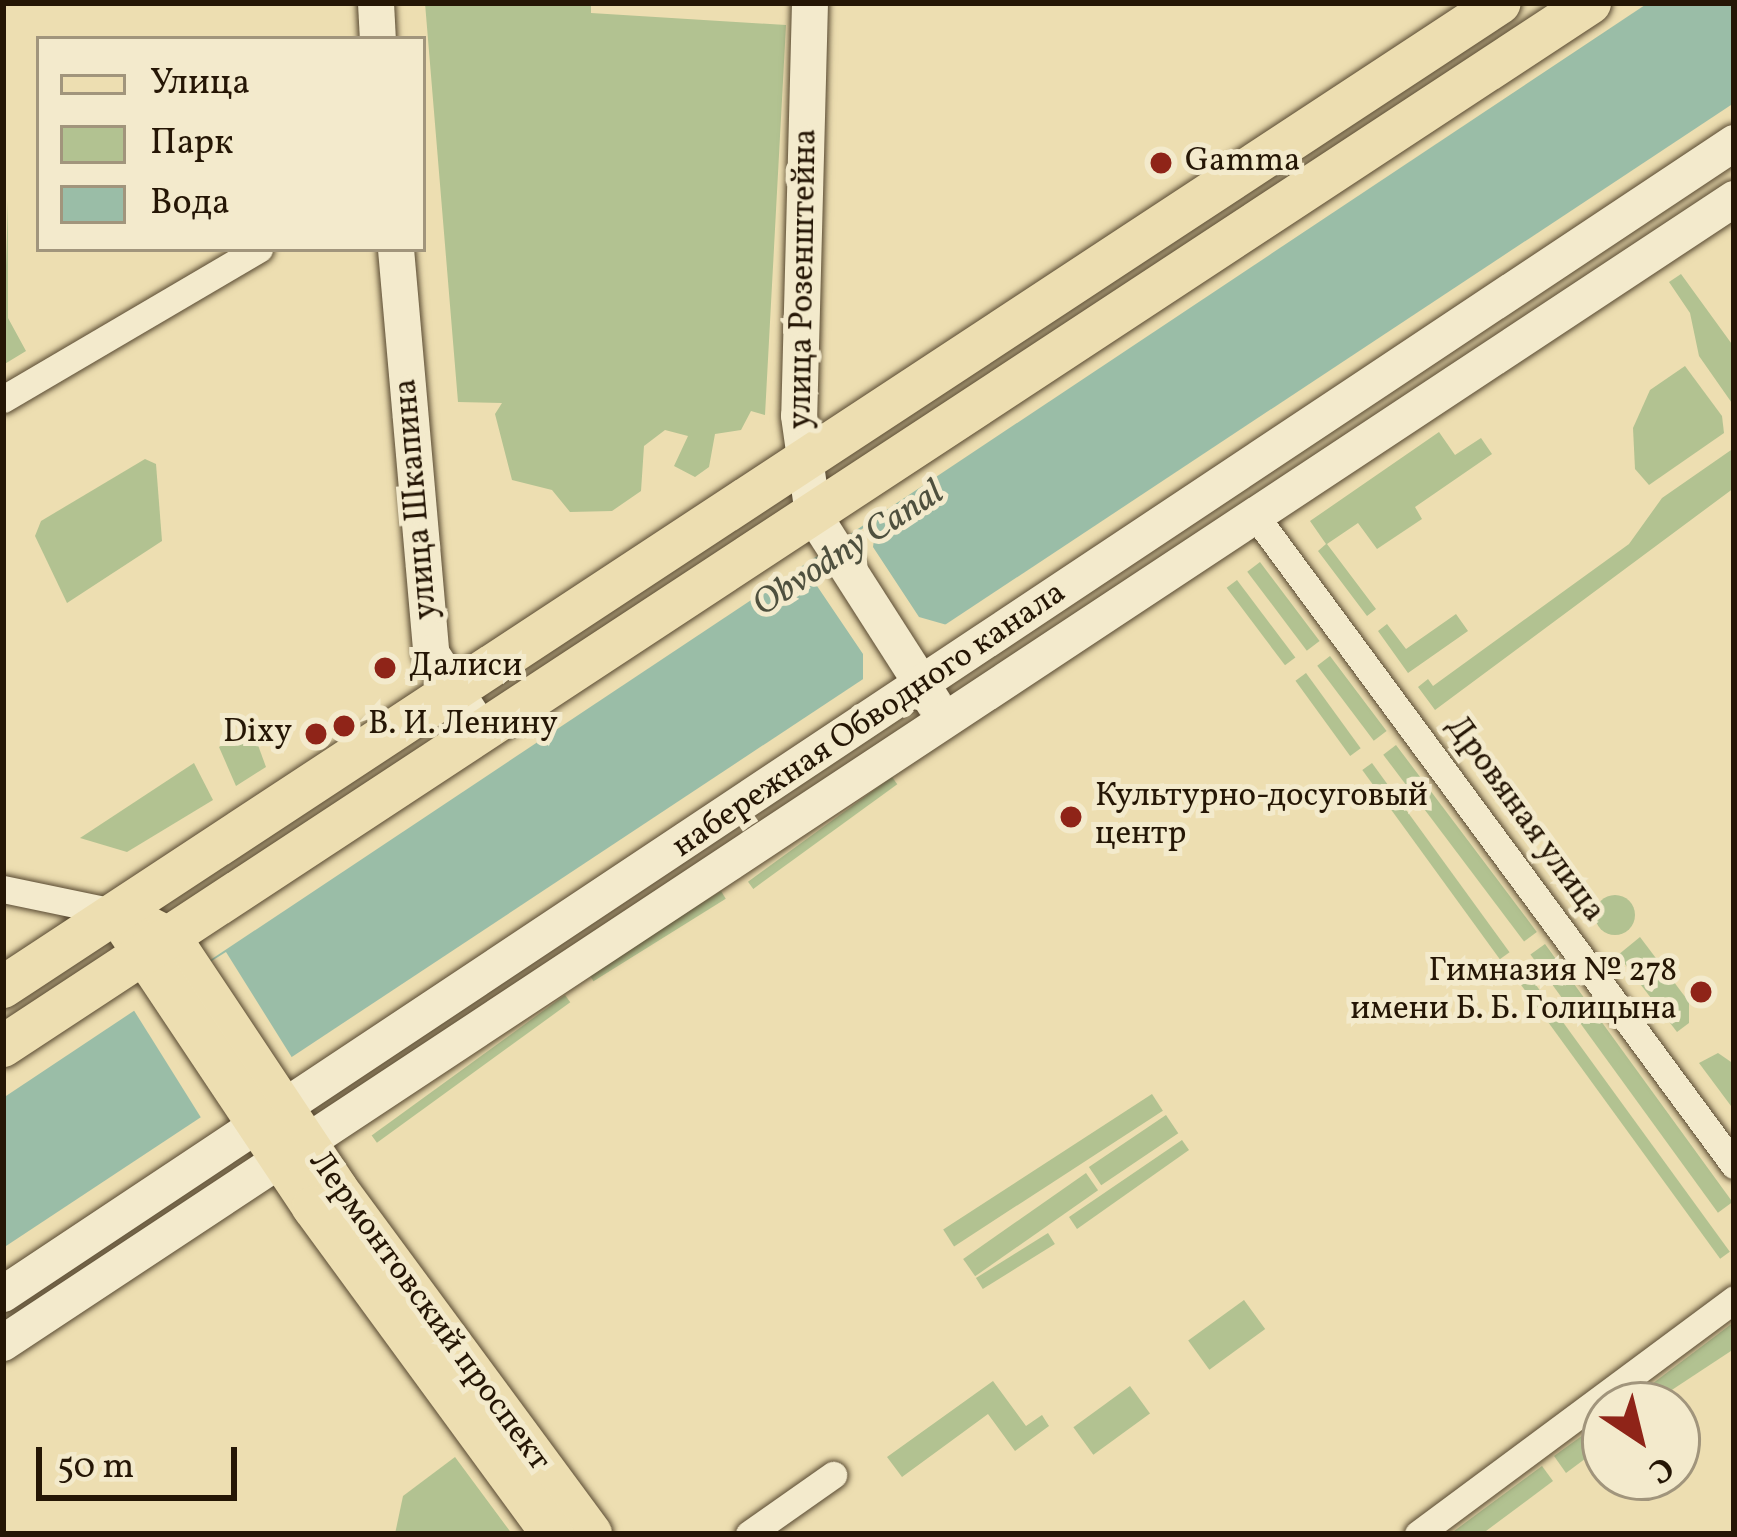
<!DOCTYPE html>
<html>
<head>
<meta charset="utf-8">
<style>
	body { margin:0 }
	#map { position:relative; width:1737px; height:1537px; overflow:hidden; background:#eddeb1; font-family:Vollkorn,serif }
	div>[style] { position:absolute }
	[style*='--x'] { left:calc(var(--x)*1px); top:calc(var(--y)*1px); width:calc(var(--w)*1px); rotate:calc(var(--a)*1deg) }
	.green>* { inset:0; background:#b2c291; transform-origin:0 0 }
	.round { border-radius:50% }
	.water>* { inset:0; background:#9abda7 }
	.pier>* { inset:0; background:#eddeb1; transform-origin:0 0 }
	.roads { filter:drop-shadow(0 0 3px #574830) drop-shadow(0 0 3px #574830) }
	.street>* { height:27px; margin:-13.5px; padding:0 13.5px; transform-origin:13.5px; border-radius:13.5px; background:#f3eacc }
	.secondary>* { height:36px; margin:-18px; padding:0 18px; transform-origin:18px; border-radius:18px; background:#f3eacc }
	.primary>* { height:42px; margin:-21px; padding:0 21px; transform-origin:21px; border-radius:21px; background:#eddeb1 }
	.dots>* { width:33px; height:33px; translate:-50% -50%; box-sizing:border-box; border:6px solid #f3eacc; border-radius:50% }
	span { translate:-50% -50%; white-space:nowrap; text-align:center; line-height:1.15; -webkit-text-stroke:10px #f3eacc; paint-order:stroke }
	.poi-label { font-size:33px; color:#251605 }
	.left { translate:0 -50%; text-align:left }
	.right { translate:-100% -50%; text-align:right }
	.street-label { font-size:33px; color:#251605 }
	.water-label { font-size:36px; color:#4e503e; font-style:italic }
	.frame { position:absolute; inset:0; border:6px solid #251605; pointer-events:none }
	.legend { position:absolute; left:36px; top:36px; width:390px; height:216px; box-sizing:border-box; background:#f3eacc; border:3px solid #a1957c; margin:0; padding:15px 21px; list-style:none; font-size:36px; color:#251605 }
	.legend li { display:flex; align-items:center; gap:24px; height:60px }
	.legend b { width:60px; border:3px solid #a1957c }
	.north { position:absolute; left:1581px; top:1381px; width:120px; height:120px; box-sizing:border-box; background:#f3eacc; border:3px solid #a1957c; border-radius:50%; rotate:145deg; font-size:33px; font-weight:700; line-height:48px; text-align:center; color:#251605 }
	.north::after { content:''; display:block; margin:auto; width:42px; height:54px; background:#8f2418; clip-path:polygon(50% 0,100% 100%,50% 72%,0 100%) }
	.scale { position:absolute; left:36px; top:1447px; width:201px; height:54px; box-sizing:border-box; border:6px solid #251605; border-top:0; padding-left:15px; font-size:36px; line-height:42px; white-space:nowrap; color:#251605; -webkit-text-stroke:9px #f3eacc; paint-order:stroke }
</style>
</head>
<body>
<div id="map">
	<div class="green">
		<i style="clip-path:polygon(425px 3px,591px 3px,591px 13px,786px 25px,765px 415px,751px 411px,741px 430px,715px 434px,709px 467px,695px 477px,674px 466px,688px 436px,665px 430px,644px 446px,641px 491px,612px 511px,570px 512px,552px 490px,512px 480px,495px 414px,502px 403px,458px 402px)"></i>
		<i style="clip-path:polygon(8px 200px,8px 318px,26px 351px,3px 365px)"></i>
		<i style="clip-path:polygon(1681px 274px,1734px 347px,1734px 406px,1699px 356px,1690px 313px,1669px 282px)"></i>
		<i style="clip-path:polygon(1685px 366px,1722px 416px,1724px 433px,1649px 485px,1635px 469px,1633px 428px,1650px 390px)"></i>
		<i style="clip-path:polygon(1439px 432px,1455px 455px,1481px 438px,1492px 454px,1415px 507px,1422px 519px,1377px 549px,1358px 523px,1327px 544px,1376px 609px,1367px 616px,1318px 551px,1326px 544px,1310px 521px)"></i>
		<i style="clip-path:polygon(1734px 448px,1734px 488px,1435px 710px,1418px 687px,1428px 679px,1433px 686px,1629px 544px,1662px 498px)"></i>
		<i style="clip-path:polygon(145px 459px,156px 464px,162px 541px,67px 603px,35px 536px,41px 521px)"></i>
		<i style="left:1260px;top:562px;width:99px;height:16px;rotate:53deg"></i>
		<i style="left:1237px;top:580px;width:97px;height:13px;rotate:53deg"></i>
		<i style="clip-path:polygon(1456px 614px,1468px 631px,1408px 673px,1378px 631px,1387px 624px,1406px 649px)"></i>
		<i style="left:1330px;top:656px;width:94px;height:16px;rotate:53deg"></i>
		<i style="left:1306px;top:673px;width:93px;height:13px;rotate:54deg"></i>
		<i style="clip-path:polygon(251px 726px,266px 767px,236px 786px,219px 747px)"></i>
		<i style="left:1396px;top:745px;width:234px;height:16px;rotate:53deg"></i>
		<i style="left:1484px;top:756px;width:58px;height:12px;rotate:53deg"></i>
		<i style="clip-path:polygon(194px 763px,213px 800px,127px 852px,80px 838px)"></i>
		<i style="left:1372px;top:763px;width:234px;height:12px;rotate:54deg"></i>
		<i style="left:892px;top:777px;width:9px;height:178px;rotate:54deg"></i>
		<i style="left:721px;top:891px;width:9px;height:156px;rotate:58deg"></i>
		<i class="round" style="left:1595px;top:895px;width:40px;height:40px"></i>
		<i style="clip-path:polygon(1640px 937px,1689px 1002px,1689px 1023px,1677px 1032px,1618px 955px)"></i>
		<i style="left:1545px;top:944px;width:319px;height:18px;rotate:54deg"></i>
		<i style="left:1520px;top:963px;width:357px;height:12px;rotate:54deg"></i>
		<i style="left:565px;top:995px;width:9px;height:239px;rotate:54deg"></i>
		<i style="clip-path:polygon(1718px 1053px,1734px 1064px,1734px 1110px,1699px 1063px)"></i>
		<i style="left:1152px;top:1094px;width:20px;height:249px;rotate:57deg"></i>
		<i style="left:1166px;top:1115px;width:22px;height:93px;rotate:56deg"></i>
		<i style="clip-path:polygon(1182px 1140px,1189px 1150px,1077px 1229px,1069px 1217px)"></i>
		<i style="left:1086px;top:1173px;width:21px;height:150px;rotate:55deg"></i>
		<i style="left:1048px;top:1233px;width:13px;height:85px;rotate:58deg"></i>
		<i style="left:1244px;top:1300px;width:36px;height:69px;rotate:54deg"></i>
		<i style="clip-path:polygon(1734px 1322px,1734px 1349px,1649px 1405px,1640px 1393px)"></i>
		<i style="clip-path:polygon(993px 1381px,1026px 1426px,1042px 1415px,1049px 1426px,1015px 1451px,988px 1414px,902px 1477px,887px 1457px)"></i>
		<i style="left:1130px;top:1386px;width:34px;height:70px;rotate:54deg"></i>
		<i style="clip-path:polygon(1605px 1419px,1605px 1444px,1566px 1473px,1554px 1456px)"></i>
		<i style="clip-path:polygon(455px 1457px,512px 1534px,395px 1534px,403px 1496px)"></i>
		<i style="clip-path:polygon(1542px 1466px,1553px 1481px,1482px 1534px,1450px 1534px)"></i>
	</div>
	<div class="water">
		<i style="clip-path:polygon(1648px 3px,1734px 3px,1734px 103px,3px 1248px,3px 1098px)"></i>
	</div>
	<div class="pier">
		<i style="clip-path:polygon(877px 519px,873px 547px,919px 617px,947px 625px,863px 682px,863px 654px,815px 583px,790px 577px)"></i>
		<i style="left:226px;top:952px;width:131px;height:109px;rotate:58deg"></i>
	</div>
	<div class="roads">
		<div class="street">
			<i style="--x:3;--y:399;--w:297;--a:-30.4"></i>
			<i style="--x:1257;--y:518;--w:804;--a:53.6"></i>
			<i style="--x:3;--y:889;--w:118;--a:11.7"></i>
			<i style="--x:749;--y:1534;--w:103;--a:-35.1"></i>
			<i style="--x:1418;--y:1534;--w:394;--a:-36.6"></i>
		</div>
		<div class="secondary">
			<i style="--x:376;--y:3;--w:36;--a:87"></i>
			<i style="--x:810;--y:3;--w:413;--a:91.5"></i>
			<i style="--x:799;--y:416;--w:99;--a:81.9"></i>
			<i style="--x:813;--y:514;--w:224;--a:57.4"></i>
			<i style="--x:396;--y:249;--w:406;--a:85"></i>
			<i style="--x:431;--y:653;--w:95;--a:57"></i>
			<i style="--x:3;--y:1294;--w:2079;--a:-33.62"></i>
			<i style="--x:3;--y:1343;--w:2075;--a:-33.46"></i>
		</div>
		<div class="primary">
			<i style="--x:147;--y:927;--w:27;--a:27"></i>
			<i style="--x:171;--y:939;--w:300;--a:56.4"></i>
			<i style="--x:337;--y:1189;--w:428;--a:53.6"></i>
			<i style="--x:129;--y:931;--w:332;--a:56.3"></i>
			<i style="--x:313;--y:1207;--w:405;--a:53.8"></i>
			<i style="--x:3;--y:987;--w:1791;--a:-33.32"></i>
			<i style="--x:3;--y:1046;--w:1899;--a:-33.31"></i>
		</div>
	</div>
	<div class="dots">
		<i style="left:1161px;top:163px;background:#8f2418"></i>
		<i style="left:385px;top:668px;background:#8f2418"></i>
		<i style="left:344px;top:726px;background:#8f2418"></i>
		<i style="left:316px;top:734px;background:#8f2418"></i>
		<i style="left:1071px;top:817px;background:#8f2418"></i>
		<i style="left:1701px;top:992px;background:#8f2418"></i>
	</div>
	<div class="poi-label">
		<span class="left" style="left:1185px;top:163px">Gamma</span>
		<span class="left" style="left:409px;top:668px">Далиси</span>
		<span class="left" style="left:368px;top:726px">В. И. Ленину</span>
		<span class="right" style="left:292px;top:734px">Dixy</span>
		<span class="left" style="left:1095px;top:817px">Культурно-досуговый<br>центр</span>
		<span class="right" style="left:1677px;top:992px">Гимназия № 278<br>имени Б. Б. Голицына</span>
	</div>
	<div class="street-label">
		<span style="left:805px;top:279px;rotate:-89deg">улица Розенштейна</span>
		<span style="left:418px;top:499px;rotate:-95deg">улица Шкапина</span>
		<span style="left:870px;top:721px;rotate:-34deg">набережная Обводного канала</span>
		<span style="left:1524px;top:820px;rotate:54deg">Дровяная улица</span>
		<span style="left:428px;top:1312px;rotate:54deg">Лермонтовский проспект</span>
	</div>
	<div class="water-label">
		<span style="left:849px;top:550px;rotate:-33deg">Obvodny Canal</span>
	</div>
	<div class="frame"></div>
	<ul class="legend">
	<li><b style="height:15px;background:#eddeb1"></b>Улица</li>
	<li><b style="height:33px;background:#b2c291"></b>Парк</li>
	<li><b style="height:33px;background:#9abda7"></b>Вода</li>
	</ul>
	<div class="north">С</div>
	<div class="scale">50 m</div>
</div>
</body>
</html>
